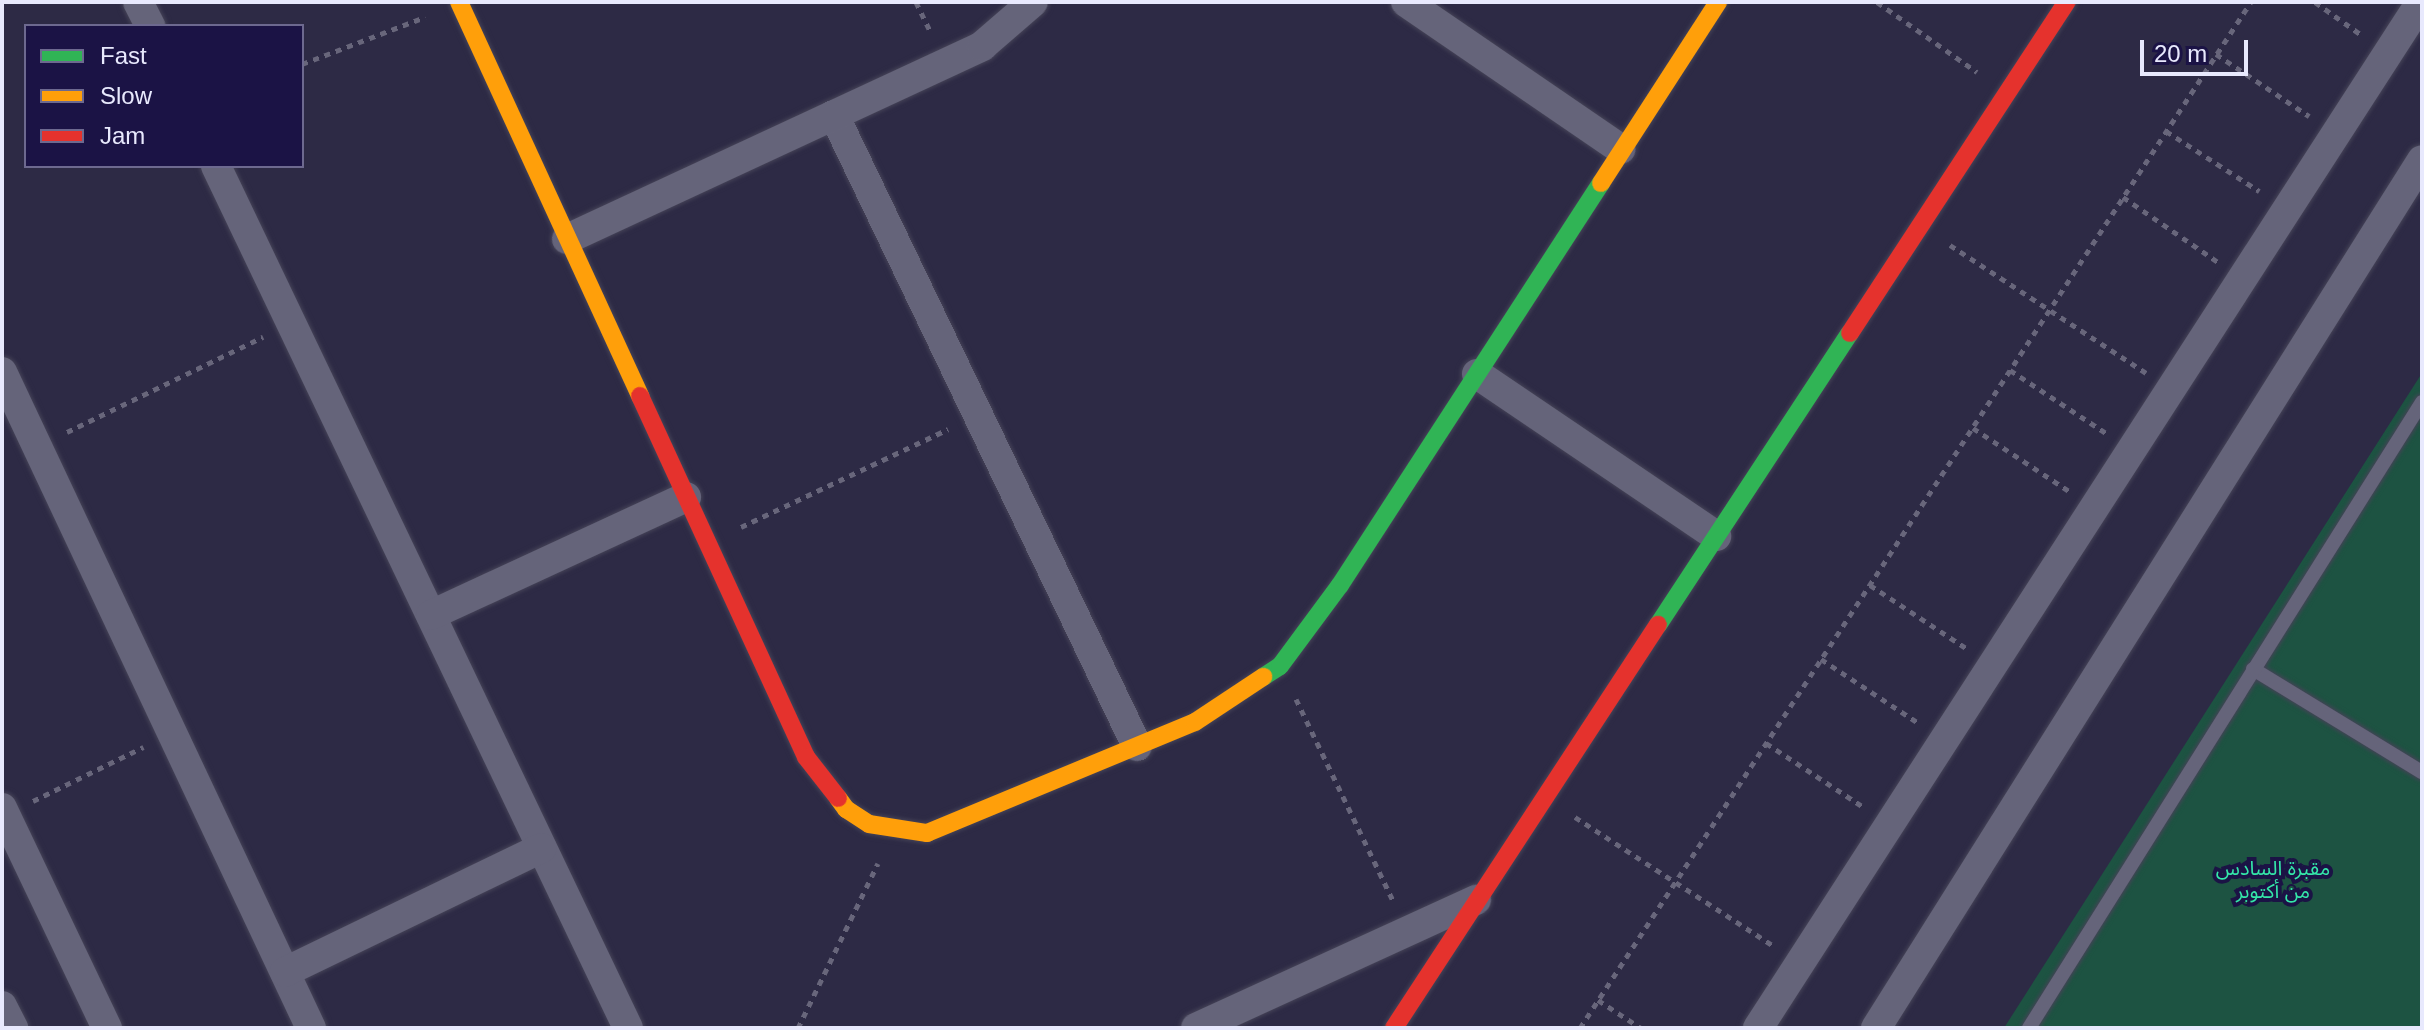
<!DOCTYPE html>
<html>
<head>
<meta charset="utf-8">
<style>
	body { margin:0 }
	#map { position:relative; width:2424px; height:1030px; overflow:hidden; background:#2d2a45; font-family:Arial,"Noto Sans Arabic",sans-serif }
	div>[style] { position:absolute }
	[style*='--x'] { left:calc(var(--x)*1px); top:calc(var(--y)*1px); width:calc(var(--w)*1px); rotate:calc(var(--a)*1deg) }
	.green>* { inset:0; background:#1d5342 }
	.path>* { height:5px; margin-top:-2.5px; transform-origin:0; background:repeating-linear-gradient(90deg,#68667b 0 6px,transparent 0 12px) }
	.roads { filter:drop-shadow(0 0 2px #454357) drop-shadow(0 0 2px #454357) }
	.lane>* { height:14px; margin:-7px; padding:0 7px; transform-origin:7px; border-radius:7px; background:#65647a }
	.street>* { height:30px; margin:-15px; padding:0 15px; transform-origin:15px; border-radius:15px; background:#65647a }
	.fast>* { height:18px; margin:-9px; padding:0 9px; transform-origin:9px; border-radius:9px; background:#30b455 }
	.slow>* { height:18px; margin:-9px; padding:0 9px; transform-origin:9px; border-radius:9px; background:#ff9f0a }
	.jam>* { height:18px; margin:-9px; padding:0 9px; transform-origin:9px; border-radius:9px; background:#e5322d }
	span { translate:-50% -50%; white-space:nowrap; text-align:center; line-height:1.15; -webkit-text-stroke:8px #1b1345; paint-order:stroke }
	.park-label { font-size:20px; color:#34e7a9 }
	.frame { position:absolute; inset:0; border:4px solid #e8e9fd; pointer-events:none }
	.legend { position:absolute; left:24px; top:24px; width:280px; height:144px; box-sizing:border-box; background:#1b1345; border:2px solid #6d698f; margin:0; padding:10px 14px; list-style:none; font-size:24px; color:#e8e9fd }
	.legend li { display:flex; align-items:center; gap:16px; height:40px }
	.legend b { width:40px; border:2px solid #6d698f }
	.scale { position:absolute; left:2140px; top:40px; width:108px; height:36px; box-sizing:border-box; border:4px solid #e8e9fd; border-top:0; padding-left:10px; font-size:24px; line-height:28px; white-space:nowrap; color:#e8e9fd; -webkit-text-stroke:6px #1b1345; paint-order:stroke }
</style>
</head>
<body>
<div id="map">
	<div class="green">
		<i style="clip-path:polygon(2422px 373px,2422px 1028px,2004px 1028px)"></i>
	</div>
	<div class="path">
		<i style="--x:916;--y:2;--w:34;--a:64"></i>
		<i style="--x:1877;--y:2;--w:122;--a:35"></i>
		<i style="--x:2315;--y:2;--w:59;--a:35.3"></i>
		<i style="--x:2216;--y:54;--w:112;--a:33.7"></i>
		<i style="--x:302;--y:64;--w:132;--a:-20.9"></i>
		<i style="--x:2166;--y:131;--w:111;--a:32.8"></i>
		<i style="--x:2123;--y:197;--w:115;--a:34.4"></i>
		<i style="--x:1950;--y:245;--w:234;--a:33.1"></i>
		<i style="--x:2010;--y:370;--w:115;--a:33.3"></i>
		<i style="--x:1973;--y:428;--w:115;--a:33.3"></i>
		<i style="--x:67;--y:432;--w:218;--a:-25.9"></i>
		<i style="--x:741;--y:527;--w:229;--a:-25.3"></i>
		<i style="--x:1870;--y:585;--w:115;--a:33.3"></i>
		<i style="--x:1821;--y:659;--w:115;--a:33.3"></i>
		<i style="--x:1296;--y:699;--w:226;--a:64.3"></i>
		<i style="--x:1766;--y:743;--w:115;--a:33.3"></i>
		<i style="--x:33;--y:801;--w:123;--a:-26.1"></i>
		<i style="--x:1575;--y:817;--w:239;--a:33"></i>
		<i style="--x:1598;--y:1000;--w:51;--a:33.1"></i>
		<i style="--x:798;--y:1028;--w:183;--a:-64.1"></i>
		<i style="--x:1580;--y:1028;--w:1226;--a:-56.82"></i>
	</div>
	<div class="roads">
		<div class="lane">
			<i style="--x:2253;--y:669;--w:198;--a:31.4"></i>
			<i style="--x:2029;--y:1028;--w:739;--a:-57.88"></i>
		</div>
		<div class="street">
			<i style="--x:138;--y:2;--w:27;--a:63"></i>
			<i style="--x:1406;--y:2;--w:260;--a:34.4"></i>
			<i style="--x:834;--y:115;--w:700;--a:64.35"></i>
			<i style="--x:216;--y:166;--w:955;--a:64.45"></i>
			<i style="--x:567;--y:239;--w:458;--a:-24.9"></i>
			<i style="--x:982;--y:46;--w:67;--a:-40.8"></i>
			<i style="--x:2;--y:372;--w:725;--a:64.78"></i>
			<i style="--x:1477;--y:374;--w:289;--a:34.1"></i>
			<i style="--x:431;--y:615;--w:281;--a:-24.8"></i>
			<i style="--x:2;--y:808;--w:244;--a:64.5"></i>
			<i style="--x:285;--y:972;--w:285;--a:-25.8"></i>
			<i style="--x:2;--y:1006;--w:25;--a:63"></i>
			<i style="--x:1196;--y:1028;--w:308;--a:-24.6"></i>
			<i style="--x:1758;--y:1028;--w:1222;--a:-57.13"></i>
			<i style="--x:1876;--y:1028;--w:1025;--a:-57.83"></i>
		</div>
		<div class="fast">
			<i style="--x:1658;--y:625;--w:349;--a:-56.7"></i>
			<i style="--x:1263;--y:677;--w:20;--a:-33"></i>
			<i style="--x:1280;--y:666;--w:101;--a:-53.5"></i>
			<i style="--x:1340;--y:585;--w:479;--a:-57"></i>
		</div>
		<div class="slow">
			<i style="--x:459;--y:2;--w:434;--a:65.3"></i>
			<i style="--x:1601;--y:183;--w:216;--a:-57.1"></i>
			<i style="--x:838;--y:798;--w:14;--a:54"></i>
			<i style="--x:846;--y:809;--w:27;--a:33"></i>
			<i style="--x:869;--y:824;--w:59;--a:8.8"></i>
			<i style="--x:927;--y:833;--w:290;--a:-22.5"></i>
			<i style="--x:1195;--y:722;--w:82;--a:-33.5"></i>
		</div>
		<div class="jam">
			<i style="--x:1850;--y:333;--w:396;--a:-56.8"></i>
			<i style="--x:640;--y:396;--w:397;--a:65.3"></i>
			<i style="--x:806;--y:757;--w:52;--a:52"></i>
			<i style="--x:1394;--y:1028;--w:482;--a:-56.8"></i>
		</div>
	</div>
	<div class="park-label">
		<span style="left:2273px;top:880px">مقبرة السادس<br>من أكتوبر</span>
	</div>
	<div class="frame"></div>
	<ul class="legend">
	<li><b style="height:10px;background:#30b455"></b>Fast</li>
	<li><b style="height:10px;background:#ff9f0a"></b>Slow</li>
	<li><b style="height:10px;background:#e5322d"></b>Jam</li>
	</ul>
	<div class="scale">20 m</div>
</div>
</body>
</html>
